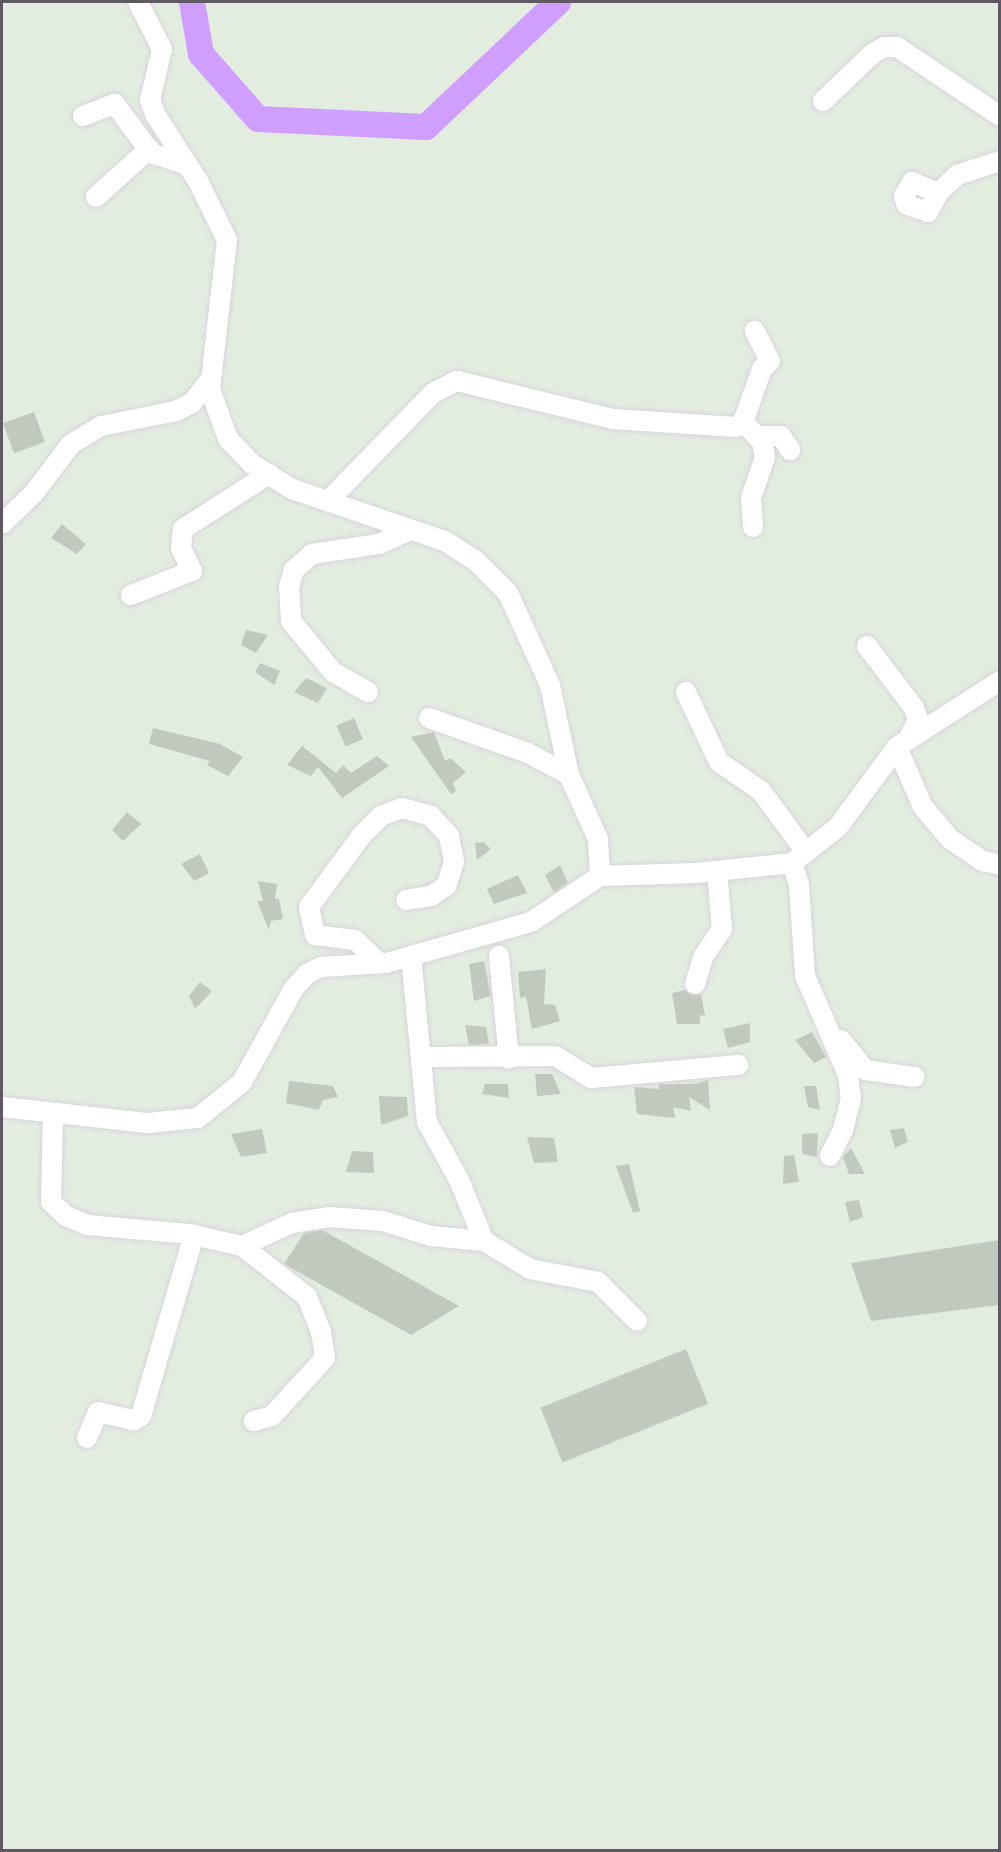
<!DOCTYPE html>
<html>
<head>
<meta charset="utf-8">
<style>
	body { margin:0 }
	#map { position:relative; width:1001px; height:1852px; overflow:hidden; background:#e2ede0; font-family:"Source Sans 3",sans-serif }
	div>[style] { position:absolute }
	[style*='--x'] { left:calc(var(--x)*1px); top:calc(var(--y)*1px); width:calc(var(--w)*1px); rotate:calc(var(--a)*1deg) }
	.river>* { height:26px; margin:-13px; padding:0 13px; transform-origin:13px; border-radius:13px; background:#cf9eff }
	.building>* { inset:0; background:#c1c9bf; transform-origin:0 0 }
	.roads { filter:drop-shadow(0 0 2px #d9d3db) drop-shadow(0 0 2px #d9d3db) }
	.minor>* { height:20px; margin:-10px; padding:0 10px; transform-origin:10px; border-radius:10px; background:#fff }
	span { translate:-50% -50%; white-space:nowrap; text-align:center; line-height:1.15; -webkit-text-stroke:5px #fff; paint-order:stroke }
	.frame { position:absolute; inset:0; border:3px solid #5f5962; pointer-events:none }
</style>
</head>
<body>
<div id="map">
	<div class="river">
		<i style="--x:192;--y:2;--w:53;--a:80.2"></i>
		<i style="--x:201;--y:54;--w:86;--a:48.8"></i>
		<i style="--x:258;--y:119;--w:168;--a:2.7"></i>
		<i style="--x:426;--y:127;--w:182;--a:-43.4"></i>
	</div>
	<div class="building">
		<i style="left:34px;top:412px;width:32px;height:33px;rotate:70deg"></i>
		<i style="clip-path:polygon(62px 524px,86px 544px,77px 554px,51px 538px)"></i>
		<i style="clip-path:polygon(246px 630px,268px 635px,256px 653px,241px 645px)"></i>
		<i style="clip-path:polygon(260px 663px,280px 671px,274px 685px,255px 672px)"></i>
		<i style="clip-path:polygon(306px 678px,327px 688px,318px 703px,294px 692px)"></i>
		<i style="left:354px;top:718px;width:23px;height:19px;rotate:67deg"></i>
		<i style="clip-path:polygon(153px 728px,220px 744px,243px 757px,228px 776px,207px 765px,210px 761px,149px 744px)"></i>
		<i style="clip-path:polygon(434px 732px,445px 761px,450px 758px,466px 772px,453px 783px,456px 791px,451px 794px,411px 737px)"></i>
		<i style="clip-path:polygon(302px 746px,336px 773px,343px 765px,351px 773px,377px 756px,389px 766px,342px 798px,318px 767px,311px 776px,287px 765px)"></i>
		<i style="clip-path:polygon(127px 812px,141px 824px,123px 841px,112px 830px)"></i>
		<i style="clip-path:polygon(483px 842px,491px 849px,477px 860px,475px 843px)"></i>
		<i style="clip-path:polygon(200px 854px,209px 873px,194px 881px,181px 864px)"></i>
		<i style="clip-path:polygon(560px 865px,568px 883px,554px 893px,545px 875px)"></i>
		<i style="clip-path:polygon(518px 875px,527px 893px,494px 904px,487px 889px)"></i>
		<i style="clip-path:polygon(258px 881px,277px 884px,275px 899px,279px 899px,283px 919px,271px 921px,269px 930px,257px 901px,263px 901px)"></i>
		<i style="clip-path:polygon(484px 961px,491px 996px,474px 1001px,469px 964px)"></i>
		<i style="clip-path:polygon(546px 969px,544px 1004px,555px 1005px,560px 1021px,532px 1029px,526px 997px,520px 998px,518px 972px)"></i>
		<i style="clip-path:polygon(200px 982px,212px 991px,195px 1009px,189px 996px)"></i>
		<i style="clip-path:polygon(685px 990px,701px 994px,705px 1016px,700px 1015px,700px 1024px,677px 1024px,672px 993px)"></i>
		<i style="clip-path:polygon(750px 1023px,750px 1042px,728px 1048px,723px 1029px)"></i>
		<i style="clip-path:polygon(465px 1025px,486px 1027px,489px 1044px,469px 1045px)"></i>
		<i style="clip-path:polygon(812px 1032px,826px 1057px,814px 1063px,795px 1040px)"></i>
		<i style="clip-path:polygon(535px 1074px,552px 1074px,561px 1094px,537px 1096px)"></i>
		<i style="clip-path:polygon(708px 1080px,710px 1110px,689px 1097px,691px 1111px,673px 1107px,675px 1118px,637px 1114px,634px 1087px,659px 1089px,659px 1084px,696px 1084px)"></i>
		<i style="clip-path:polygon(289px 1081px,333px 1086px,338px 1097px,323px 1100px,319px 1110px,286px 1103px)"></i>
		<i style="clip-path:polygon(485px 1084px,508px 1084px,509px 1098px,482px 1094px)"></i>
		<i style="clip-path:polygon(804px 1086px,816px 1086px,820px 1110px,808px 1107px)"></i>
		<i style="clip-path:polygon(379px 1096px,407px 1097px,408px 1116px,381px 1125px)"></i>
		<i style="clip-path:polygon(904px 1128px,908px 1142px,895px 1148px,890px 1130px)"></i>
		<i style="clip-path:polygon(262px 1129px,267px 1153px,241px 1157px,231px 1134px)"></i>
		<i style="clip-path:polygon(818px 1133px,817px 1157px,802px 1154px,802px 1134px)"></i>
		<i style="clip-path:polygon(527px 1137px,554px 1138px,558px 1162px,534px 1163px)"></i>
		<i style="clip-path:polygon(851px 1148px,865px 1174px,849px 1174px,843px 1157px)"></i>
		<i style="clip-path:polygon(352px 1151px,373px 1152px,374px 1173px,346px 1172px)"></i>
		<i style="clip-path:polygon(794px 1155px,799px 1182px,783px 1184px,784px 1156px)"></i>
		<i style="clip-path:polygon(629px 1164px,640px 1211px,633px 1213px,616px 1166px)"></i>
		<i style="clip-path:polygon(859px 1200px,863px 1217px,850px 1222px,845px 1202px)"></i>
		<i style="clip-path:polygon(322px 1230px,459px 1306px,411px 1335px,284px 1264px,304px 1233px)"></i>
		<i style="clip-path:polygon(999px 1240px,999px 1305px,871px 1321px,851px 1263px)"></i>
		<i style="left:686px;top:1349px;width:59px;height:157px;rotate:68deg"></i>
	</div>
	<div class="roads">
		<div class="minor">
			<i style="--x:138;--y:2;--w:53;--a:62.9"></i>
			<i style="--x:162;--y:49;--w:52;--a:103.2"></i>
			<i style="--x:150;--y:100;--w:15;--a:70"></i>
			<i style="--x:155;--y:114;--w:80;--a:57.3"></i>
			<i style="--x:198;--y:181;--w:66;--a:63.8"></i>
			<i style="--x:227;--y:240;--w:150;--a:96.5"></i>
			<i style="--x:210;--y:389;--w:53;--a:70.2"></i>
			<i style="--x:228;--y:439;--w:35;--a:46"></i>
			<i style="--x:252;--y:464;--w:47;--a:32"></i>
			<i style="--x:292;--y:489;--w:162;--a:18.8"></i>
			<i style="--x:445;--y:541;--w:37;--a:33"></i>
			<i style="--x:476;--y:561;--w:45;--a:45"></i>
			<i style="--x:508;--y:593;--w:101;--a:65.5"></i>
			<i style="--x:550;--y:685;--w:92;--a:78.1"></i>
			<i style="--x:569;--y:775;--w:70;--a:65.6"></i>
			<i style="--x:598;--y:839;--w:37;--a:87"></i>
			<i style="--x:823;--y:101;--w:68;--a:-43.8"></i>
			<i style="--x:872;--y:54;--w:14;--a:-30"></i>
			<i style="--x:884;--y:47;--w:13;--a:0"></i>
			<i style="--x:897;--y:47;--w:124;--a:33.8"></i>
			<i style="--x:83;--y:116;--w:34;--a:-21"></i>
			<i style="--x:115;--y:104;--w:61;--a:53.7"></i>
			<i style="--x:151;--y:153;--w:38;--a:18"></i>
			<i style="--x:938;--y:193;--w:28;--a:-157"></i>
			<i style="--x:912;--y:182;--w:16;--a:120"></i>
			<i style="--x:904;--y:196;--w:9;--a:72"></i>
			<i style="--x:907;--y:205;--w:22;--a:18"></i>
			<i style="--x:928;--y:212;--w:21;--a:-62"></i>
			<i style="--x:938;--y:193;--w:26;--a:-43"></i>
			<i style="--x:957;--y:175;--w:45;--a:-18"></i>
			<i style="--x:96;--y:197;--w:72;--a:-42.2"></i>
			<i style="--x:743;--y:422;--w:28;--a:46"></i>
			<i style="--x:762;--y:442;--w:15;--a:79"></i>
			<i style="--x:765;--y:457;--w:43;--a:108.9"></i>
			<i style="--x:751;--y:498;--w:29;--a:86"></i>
			<i style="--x:758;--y:436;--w:23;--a:0"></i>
			<i style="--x:781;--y:436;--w:17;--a:57"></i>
			<i style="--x:330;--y:499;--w:148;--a:-45.8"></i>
			<i style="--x:433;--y:393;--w:27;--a:-27"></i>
			<i style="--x:457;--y:381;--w:161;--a:13.7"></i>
			<i style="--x:613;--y:419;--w:123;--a:3.7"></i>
			<i style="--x:736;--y:427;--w:9;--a:-36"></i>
			<i style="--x:743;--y:422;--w:56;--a:-70.3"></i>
			<i style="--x:762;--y:369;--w:11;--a:-45"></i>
			<i style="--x:770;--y:361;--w:34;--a:-117"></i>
			<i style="--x:2;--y:524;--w:45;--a:-44.1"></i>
			<i style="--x:34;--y:493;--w:61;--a:-52.9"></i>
			<i style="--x:71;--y:444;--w:35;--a:-31"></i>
			<i style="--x:101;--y:426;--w:76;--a:-11.3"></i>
			<i style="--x:176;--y:411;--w:18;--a:-27"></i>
			<i style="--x:192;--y:403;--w:31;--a:-52"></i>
			<i style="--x:131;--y:595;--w:66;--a:-21.5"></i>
			<i style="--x:192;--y:571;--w:25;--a:-116"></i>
			<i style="--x:181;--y:548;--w:19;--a:-84"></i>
			<i style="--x:183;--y:529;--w:102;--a:-32.6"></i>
			<i style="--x:867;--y:646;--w:78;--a:52.8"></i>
			<i style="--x:914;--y:708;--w:12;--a:70"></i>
			<i style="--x:918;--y:719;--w:23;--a:115"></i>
			<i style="--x:368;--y:692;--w:40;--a:-150.3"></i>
			<i style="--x:333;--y:672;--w:66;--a:-129.5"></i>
			<i style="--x:291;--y:621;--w:34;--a:-93"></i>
			<i style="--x:289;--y:587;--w:18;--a:-74"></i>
			<i style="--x:294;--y:570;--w:24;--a:-42"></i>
			<i style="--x:312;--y:554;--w:68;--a:-8.5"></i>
			<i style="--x:379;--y:544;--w:35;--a:-24"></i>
			<i style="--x:686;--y:692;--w:77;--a:64.8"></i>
			<i style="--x:719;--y:762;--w:51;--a:34.6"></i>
			<i style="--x:761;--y:791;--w:76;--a:53.6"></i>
			<i style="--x:429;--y:718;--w:105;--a:19.5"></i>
			<i style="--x:528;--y:753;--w:47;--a:28.2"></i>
			<i style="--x:897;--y:747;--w:65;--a:66.6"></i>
			<i style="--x:923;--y:807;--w:42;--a:49.8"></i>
			<i style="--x:950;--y:839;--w:40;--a:34"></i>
			<i style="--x:983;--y:861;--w:17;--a:13"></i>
			<i style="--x:792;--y:863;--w:23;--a:72"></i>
			<i style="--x:799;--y:885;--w:91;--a:86.2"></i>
			<i style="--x:805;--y:976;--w:108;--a:66.5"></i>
			<i style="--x:848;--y:1075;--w:23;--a:83"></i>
			<i style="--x:851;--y:1098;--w:33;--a:104"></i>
			<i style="--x:843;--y:1130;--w:29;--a:117"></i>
			<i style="--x:411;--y:956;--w:167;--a:84.5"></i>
			<i style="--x:427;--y:1122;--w:66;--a:61.1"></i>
			<i style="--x:459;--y:1180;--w:66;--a:67.7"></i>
			<i style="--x:499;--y:956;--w:103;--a:84.5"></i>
			<i style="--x:379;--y:963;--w:33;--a:-136"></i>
			<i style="--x:355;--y:940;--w:40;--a:-172.9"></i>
			<i style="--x:315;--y:935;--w:29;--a:-102"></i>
			<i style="--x:309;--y:907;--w:89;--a:-53.6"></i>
			<i style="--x:362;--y:835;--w:27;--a:-45"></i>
			<i style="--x:381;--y:816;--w:22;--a:-21"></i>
			<i style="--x:402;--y:808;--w:30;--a:15"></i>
			<i style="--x:431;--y:816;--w:27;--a:48"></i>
			<i style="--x:449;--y:836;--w:26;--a:79"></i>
			<i style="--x:454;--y:862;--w:25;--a:108"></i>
			<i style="--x:446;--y:886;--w:18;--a:146"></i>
			<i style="--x:431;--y:896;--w:25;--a:171"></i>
			<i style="--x:695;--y:984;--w:28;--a:-73"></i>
			<i style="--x:703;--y:957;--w:34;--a:-56"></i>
			<i style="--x:722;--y:929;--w:58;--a:-94.9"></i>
			<i style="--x:841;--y:1040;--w:38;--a:51"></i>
			<i style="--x:865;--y:1070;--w:50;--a:8"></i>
			<i style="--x:422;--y:1057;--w:133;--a:-0.4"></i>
			<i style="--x:555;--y:1056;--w:42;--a:31.4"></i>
			<i style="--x:591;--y:1078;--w:148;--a:-5.1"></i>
			<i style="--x:2;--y:1107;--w:147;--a:6.3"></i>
			<i style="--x:148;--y:1123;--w:50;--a:-5.7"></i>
			<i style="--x:198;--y:1118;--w:57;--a:-39.3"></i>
			<i style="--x:242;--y:1082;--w:107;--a:-61"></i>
			<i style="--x:294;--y:988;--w:19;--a:-47"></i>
			<i style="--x:307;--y:974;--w:16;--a:-27"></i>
			<i style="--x:321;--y:967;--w:65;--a:-3.5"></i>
			<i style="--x:386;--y:963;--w:151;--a:-15.8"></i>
			<i style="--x:531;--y:922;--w:83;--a:-33.7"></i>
			<i style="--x:600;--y:876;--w:96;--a:-1.8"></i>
			<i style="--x:696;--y:873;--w:97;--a:-5.9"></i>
			<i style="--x:792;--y:863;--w:58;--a:-38"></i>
			<i style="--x:838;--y:827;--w:99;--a:-53.6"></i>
			<i style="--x:897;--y:747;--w:122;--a:-32.7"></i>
			<i style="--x:53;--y:1115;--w:87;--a:91.3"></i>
			<i style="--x:51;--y:1202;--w:21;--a:43"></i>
			<i style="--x:66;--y:1216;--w:23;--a:23"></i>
			<i style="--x:87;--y:1225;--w:102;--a:5"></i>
			<i style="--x:189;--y:1234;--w:54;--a:12.8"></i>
			<i style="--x:242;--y:1246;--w:83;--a:38.1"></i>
			<i style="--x:307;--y:1297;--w:38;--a:68"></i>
			<i style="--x:321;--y:1332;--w:26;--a:81"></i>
			<i style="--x:325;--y:1358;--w:79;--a:132.4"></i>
			<i style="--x:272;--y:1416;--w:19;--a:164"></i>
			<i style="--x:242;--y:1246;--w:55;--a:-24.7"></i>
			<i style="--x:292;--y:1223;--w:37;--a:-9"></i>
			<i style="--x:329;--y:1217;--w:54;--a:4.2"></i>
			<i style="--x:383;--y:1221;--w:50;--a:17.4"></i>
			<i style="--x:431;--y:1236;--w:53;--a:5.4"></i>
			<i style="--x:484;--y:1241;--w:54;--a:31.3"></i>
			<i style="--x:530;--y:1269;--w:69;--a:10.8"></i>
			<i style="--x:598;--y:1282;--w:55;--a:45"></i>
			<i style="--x:87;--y:1438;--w:28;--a:-67"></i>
			<i style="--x:98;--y:1412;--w:37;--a:13"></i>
			<i style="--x:134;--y:1420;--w:8;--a:-30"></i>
			<i style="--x:141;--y:1416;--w:189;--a:-73.7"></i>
		</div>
	</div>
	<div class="frame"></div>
</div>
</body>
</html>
